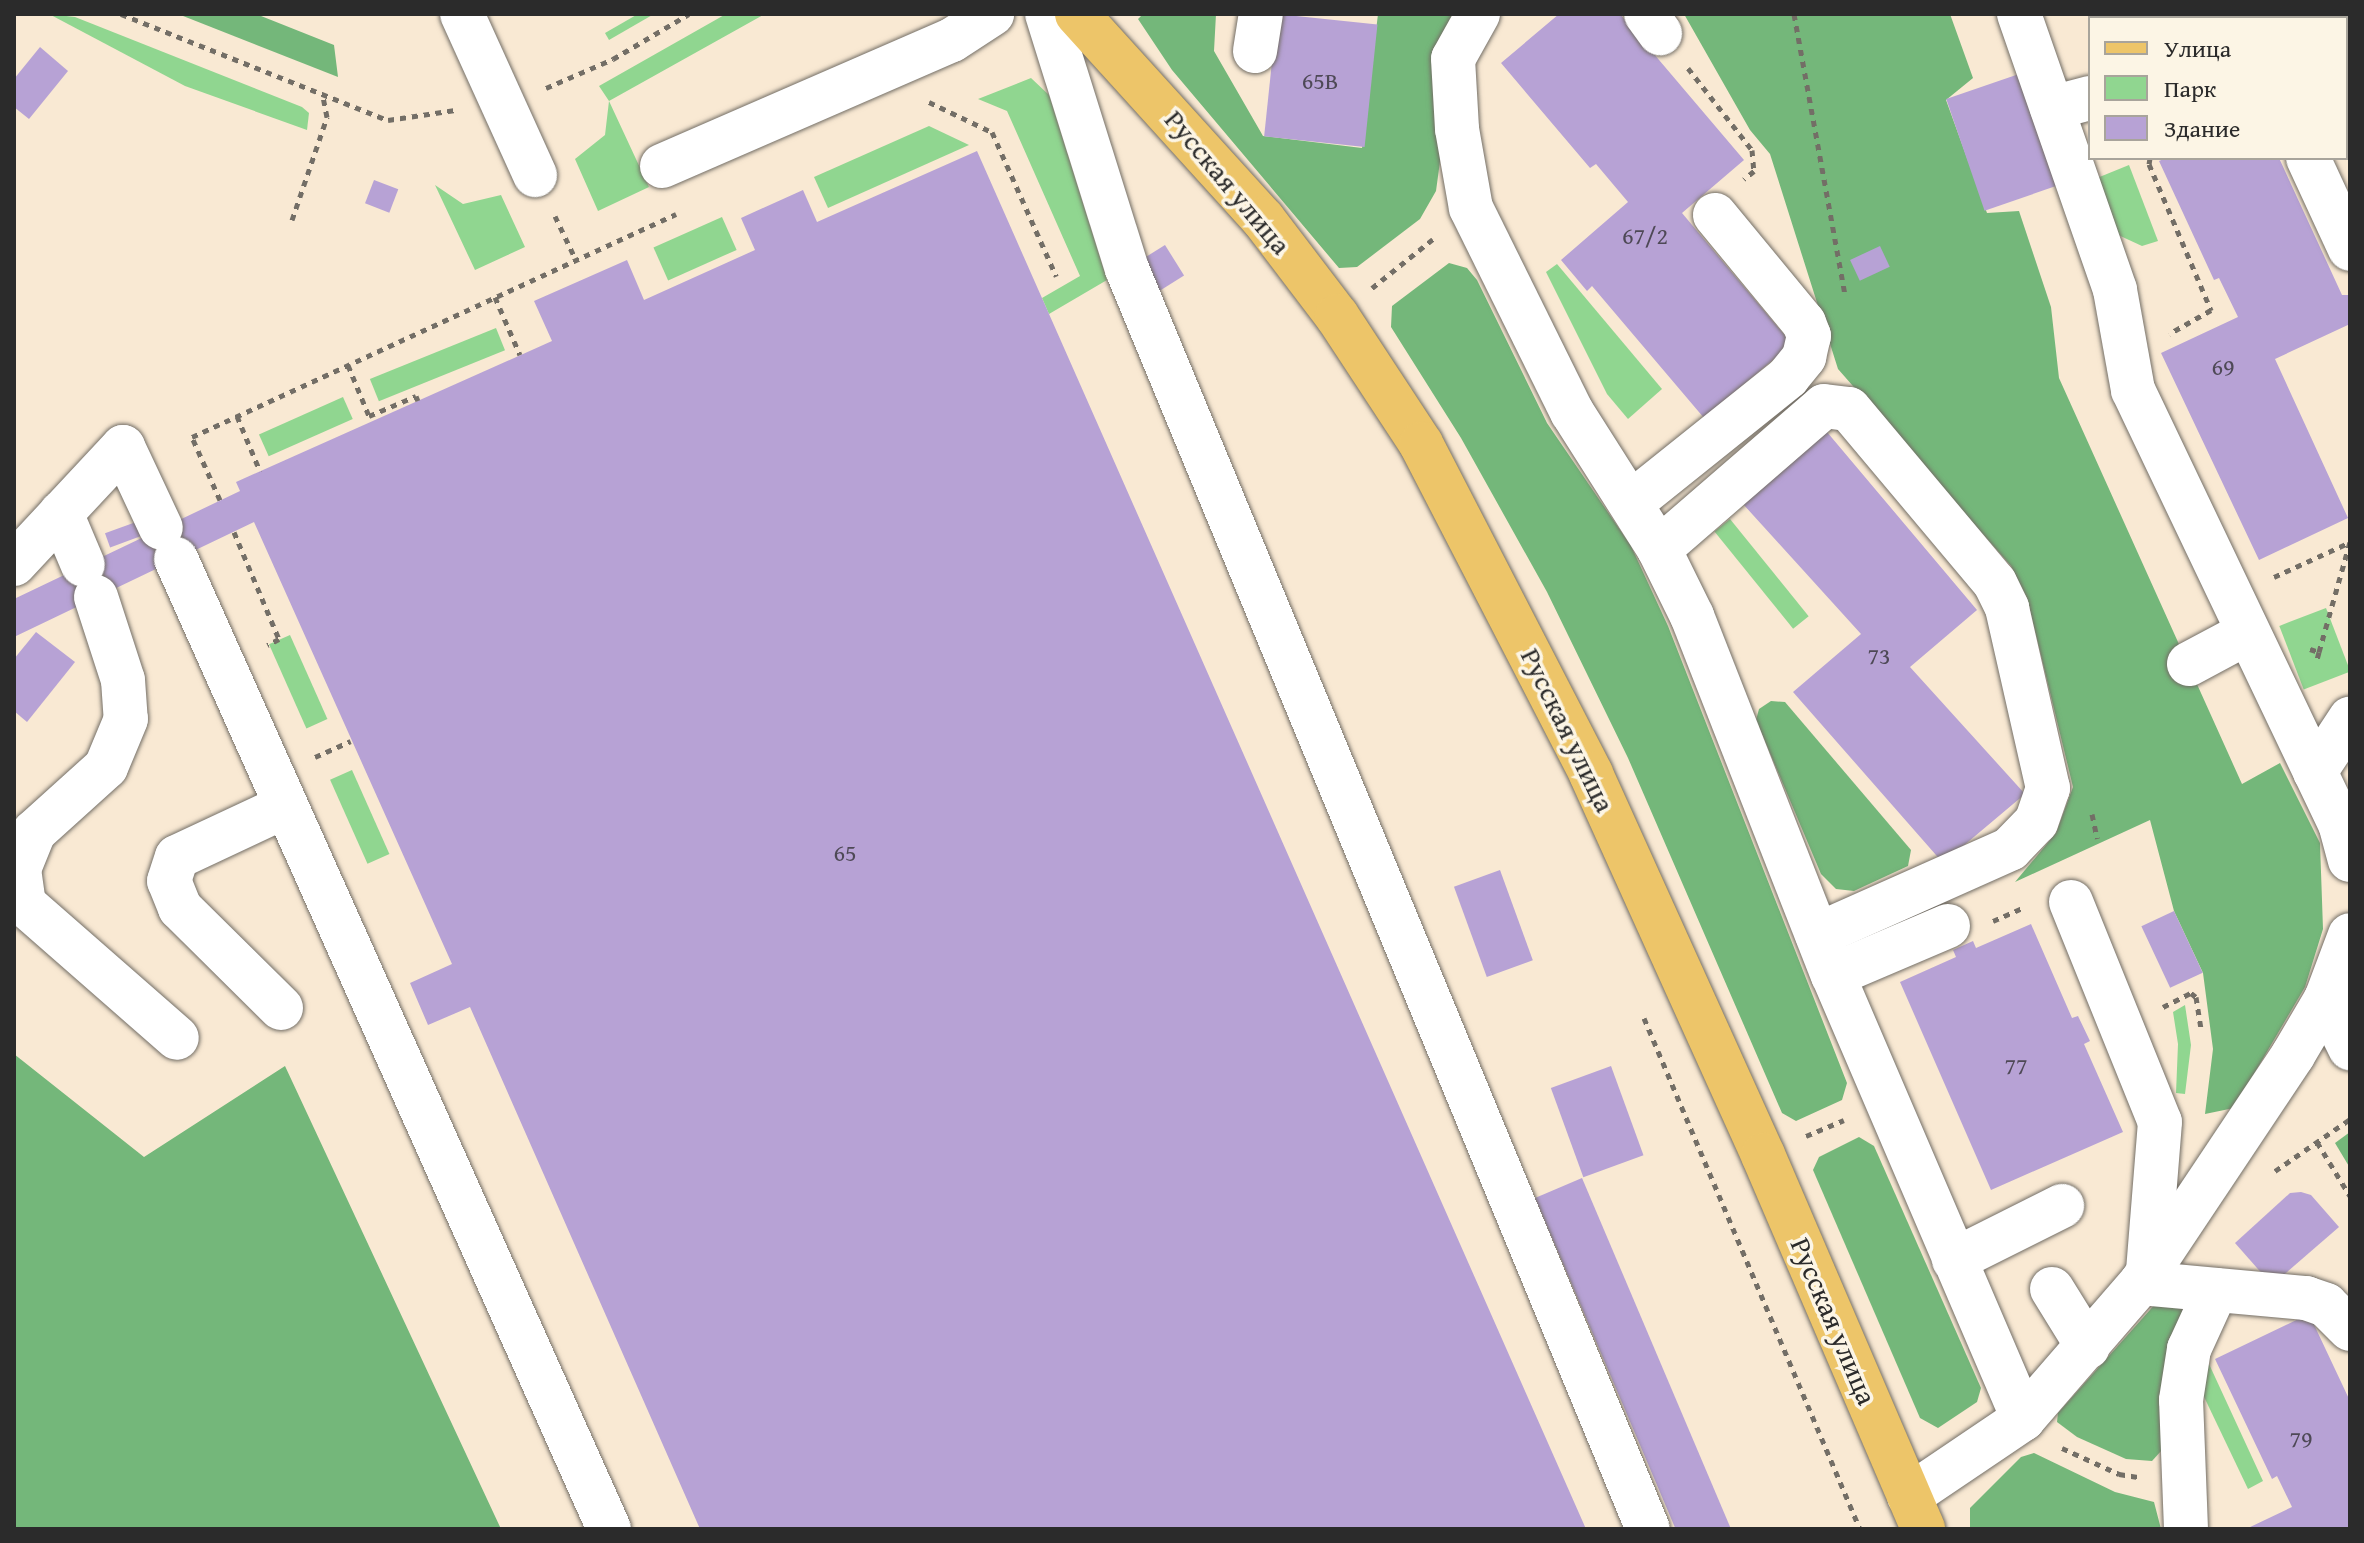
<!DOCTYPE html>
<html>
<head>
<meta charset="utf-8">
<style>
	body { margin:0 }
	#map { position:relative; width:2364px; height:1543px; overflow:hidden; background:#f9e9d3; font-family:"Gentium Book Plus",serif }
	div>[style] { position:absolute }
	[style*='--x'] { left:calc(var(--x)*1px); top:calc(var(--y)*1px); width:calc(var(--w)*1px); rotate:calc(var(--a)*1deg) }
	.green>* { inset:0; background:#90d690; transform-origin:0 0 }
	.forest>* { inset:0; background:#74b77a }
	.building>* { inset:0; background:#b7a2d5; transform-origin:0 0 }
	.path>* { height:5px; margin-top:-2.5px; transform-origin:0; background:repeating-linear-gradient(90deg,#736e66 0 6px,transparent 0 12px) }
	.roads { filter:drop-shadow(0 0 2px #736e66) drop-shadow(0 0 2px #736e66) }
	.minor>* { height:44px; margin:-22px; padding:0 22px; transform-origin:22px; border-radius:22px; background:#fff }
	.major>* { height:44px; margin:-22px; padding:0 22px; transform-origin:22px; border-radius:22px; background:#edc569 }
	span { translate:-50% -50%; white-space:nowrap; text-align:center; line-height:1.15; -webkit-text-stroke:7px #fcf5e5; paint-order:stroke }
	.number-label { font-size:24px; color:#4e4956 }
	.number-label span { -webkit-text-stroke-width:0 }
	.street-label { font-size:28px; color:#2b2b2b }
	.frame { position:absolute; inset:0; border:16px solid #2b2b2b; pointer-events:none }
	.legend { position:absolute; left:2088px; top:16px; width:260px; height:144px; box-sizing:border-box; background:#fcf5e5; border:2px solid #a8a49b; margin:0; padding:10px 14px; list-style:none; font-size:24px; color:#2b2b2b }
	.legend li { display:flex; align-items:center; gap:16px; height:40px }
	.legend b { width:40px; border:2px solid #a8a49b }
</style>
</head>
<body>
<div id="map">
	<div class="green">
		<i style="clip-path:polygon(49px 14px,75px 17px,302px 107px,309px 113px,307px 130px,185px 86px)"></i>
		<i style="clip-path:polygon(638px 14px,654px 14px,609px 40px,605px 33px)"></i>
		<i style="clip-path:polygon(726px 14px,765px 14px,609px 101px,649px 187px,598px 211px,575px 159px,605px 135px,609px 101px,599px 86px)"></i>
		<i style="clip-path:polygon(1031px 78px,1049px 95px,1107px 280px,1049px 314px,1042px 298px,1080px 276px,1007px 111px,978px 99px)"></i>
		<i style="clip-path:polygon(929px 126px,969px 145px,828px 208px,814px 177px)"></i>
		<i style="clip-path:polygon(2129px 165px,2158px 241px,2142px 246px,2116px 234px,2097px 178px)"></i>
		<i style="clip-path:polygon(435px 185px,463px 204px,501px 195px,525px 247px,475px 270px)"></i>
		<i style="left:722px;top:217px;width:36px;height:75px;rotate:66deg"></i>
		<i style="clip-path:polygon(1557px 264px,1662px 389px,1628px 419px,1607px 394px,1546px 272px)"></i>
		<i style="left:496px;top:328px;width:24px;height:136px;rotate:68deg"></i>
		<i style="left:343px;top:397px;width:24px;height:92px;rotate:66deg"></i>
		<i style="left:1730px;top:519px;width:125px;height:20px;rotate:51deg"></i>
		<i style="left:2326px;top:608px;width:68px;height:50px;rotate:69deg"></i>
		<i style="left:290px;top:635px;width:92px;height:23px;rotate:66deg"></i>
		<i style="left:352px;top:770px;width:92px;height:24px;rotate:66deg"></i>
		<i style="clip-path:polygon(2185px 1005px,2191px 1045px,2185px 1094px,2176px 1093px,2178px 1044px,2173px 1012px)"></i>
		<i style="clip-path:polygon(2209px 1364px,2263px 1481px,2248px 1489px,2196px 1380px)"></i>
	</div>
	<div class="forest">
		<i style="clip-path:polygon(178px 14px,256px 14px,334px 45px,338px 77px)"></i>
		<i style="clip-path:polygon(1143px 14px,1216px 14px,1214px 51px,1263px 136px,1362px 148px,1378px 14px,1460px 14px,1436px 191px,1420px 219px,1357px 267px,1339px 268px,1172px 70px,1138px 19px)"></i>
		<i style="clip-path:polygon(1684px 14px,1950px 14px,1973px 78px,1946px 100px,1987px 213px,2019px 211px,2051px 307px,2059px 378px,2242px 784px,2280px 763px,2320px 843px,2323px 929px,2305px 987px,2234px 1108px,2205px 1114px,2213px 1049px,2203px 973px,2174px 911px,2150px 820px,2015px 882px,2056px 833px,2073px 787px,2027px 598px,2011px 566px,1838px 369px,1770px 154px,1750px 130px)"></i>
		<i style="clip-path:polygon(2320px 14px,2350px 14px,2350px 87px,2346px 18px)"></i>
		<i style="clip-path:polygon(1449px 263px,1467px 268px,1477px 280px,1547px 423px,1631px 546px,1668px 626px,1847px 1083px,1842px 1100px,1796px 1121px,1782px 1113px,1628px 758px,1547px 592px,1461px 438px,1391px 327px,1392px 306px)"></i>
		<i style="clip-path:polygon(1771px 701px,1785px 702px,1911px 850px,1908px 866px,1854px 891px,1836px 889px,1821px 874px,1756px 720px,1759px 709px)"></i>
		<i style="clip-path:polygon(14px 1054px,144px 1157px,285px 1066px,501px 1529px,14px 1529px)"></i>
		<i style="clip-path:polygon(2350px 1132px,2350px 1168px,2335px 1143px)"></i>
		<i style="clip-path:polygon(1859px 1137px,1874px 1146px,1981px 1388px,1977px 1402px,1938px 1428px,1920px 1418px,1813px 1170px,1819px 1157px)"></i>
		<i style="clip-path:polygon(2157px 1302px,2185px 1308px,2162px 1450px,2152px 1461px,2126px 1459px,2077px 1437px,2057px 1422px,2058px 1413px)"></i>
		<i style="clip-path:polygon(2034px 1453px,2115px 1492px,2154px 1502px,2161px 1529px,1970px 1529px,1970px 1508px,2021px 1457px)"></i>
	</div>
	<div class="building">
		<i style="left:1277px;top:14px;width:101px;height:123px;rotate:6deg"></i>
		<i style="clip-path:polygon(1559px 14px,1620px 14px,1744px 160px,1682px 213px,1792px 344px,1704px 418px,1592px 286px,1587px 291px,1561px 260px,1628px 202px,1596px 164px,1590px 168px,1501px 63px)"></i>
		<i style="left:2265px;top:14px;width:55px;height:4px"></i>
		<i style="clip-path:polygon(40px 47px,68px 71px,29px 119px,14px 107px,14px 79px)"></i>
		<i style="left:2019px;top:74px;width:118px;height:77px;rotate:71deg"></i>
		<i style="clip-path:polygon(2346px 78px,2350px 88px,2346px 132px)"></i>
		<i style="clip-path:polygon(977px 151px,1586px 1529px,700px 1529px,470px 1007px,428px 1025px,410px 983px,452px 964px,254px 522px,14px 637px,14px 599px,240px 491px,236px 482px,552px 341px,534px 301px,627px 260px,644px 300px,755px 250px,741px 218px,803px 190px,817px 222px)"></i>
		<i style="clip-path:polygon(2166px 158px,2279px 158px,2342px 295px,2350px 295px,2350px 324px,2275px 359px,2348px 518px,2259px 560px,2161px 353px,2238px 317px,2219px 278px,2214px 280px,2159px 161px)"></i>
		<i style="left:374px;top:180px;width:26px;height:25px;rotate:21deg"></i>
		<i style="left:1165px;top:245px;width:36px;height:31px;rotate:58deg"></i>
		<i style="left:1880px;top:246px;width:23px;height:33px;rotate:65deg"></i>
		<i style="clip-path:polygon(1827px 432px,1977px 610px,1910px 667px,2025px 794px,1943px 863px,1793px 692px,1861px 634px,1743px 504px)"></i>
		<i style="left:136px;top:522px;width:15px;height:33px;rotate:70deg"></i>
		<i style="clip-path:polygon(36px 632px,75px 662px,27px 722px,14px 711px,14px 659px)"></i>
		<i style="left:1500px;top:870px;width:96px;height:49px;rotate:70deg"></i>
		<i style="left:2174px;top:911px;width:68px;height:36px;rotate:65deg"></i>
		<i style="clip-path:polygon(2031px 924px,2072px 1018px,2078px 1016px,2090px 1041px,2084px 1044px,2123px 1132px,1991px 1190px,1900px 982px,1956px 957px,1953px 950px,1973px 941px,1976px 948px)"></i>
		<i style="left:1611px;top:1066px;width:95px;height:64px;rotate:70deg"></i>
		<i style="left:1582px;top:1178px;width:381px;height:51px;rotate:67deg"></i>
		<i style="clip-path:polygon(2301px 1192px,2311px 1195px,2339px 1227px,2272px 1285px,2235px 1243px,2290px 1193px)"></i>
		<i style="clip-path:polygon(2309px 1314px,2350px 1401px,2350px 1529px,2246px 1529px,2292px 1507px,2277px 1476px,2272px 1479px,2215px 1359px)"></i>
	</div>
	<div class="path">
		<i style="--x:121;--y:14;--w:287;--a:21.7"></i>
		<i style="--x:388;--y:120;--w:68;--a:-8.5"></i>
		<i style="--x:1794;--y:14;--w:287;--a:79.7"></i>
		<i style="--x:1688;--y:68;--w:104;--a:52"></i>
		<i style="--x:1752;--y:150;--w:21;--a:85"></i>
		<i style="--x:1754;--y:171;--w:13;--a:141"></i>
		<i style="--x:546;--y:88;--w:73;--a:-23.4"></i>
		<i style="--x:613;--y:59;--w:88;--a:-30.6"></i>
		<i style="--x:929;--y:102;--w:70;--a:25.5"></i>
		<i style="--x:992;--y:132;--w:158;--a:66"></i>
		<i style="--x:2150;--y:158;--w:6;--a:99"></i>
		<i style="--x:2149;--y:164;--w:159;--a:67"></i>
		<i style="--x:2211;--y:310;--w:48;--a:150.3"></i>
		<i style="--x:555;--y:216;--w:49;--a:64.5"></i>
		<i style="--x:292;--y:220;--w:109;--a:-71.2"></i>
		<i style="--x:327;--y:117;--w:21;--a:-101"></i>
		<i style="--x:1372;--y:288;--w:78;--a:-38.8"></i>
		<i style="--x:495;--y:297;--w:63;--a:66.7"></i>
		<i style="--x:348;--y:365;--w:55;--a:67.6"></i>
		<i style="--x:369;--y:416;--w:51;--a:-23.1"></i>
		<i style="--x:416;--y:396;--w:5;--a:68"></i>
		<i style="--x:237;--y:416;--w:60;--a:67.3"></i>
		<i style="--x:220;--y:500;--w:69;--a:-114"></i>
		<i style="--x:192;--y:437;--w:533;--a:-24.74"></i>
		<i style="--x:234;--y:532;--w:116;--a:67.2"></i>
		<i style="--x:279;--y:639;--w:13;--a:153"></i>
		<i style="--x:2274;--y:577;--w:84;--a:-24.7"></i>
		<i style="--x:2310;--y:649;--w:9;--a:18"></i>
		<i style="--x:2319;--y:652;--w:11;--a:105"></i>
		<i style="--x:2319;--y:652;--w:114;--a:-74.3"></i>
		<i style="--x:315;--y:757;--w:39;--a:-24"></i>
		<i style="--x:2092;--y:814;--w:25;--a:78"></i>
		<i style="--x:1993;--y:921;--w:34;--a:-24"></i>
		<i style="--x:2163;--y:1007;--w:31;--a:-27"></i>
		<i style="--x:2191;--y:993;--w:6;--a:39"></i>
		<i style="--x:2196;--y:997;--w:32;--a:81"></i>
		<i style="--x:1644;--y:1018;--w:555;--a:67.09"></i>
		<i style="--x:1806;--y:1136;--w:41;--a:-22.8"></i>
		<i style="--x:2317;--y:1142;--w:63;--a:58.6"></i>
		<i style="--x:2275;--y:1171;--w:91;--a:-34.7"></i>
		<i style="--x:2062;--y:1448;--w:63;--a:24.5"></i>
		<i style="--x:2119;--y:1474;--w:19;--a:9"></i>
	</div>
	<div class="roads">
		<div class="minor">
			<i style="--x:462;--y:14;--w:177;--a:65.6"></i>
			<i style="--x:1047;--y:14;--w:267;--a:72.6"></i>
			<i style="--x:1127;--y:269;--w:1363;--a:67.54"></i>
			<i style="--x:1478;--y:14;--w:51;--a:119.1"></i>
			<i style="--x:1453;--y:59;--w:70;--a:86.7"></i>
			<i style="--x:1457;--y:129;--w:80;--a:80"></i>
			<i style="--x:1471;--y:208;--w:228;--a:63.7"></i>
			<i style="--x:1572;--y:412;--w:162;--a:57.6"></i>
			<i style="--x:1659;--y:549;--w:75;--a:63.8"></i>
			<i style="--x:1692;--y:616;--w:386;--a:68.6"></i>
			<i style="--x:1833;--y:975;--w:483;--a:66.8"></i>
			<i style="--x:1646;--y:14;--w:24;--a:54"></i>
			<i style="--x:2019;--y:14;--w:292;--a:70.8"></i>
			<i style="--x:2115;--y:290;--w:102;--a:79.8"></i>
			<i style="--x:2133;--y:390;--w:484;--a:64.5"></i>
			<i style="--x:2341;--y:827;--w:34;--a:75"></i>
			<i style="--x:2242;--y:14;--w:4;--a:63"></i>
			<i style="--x:1255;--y:51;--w:37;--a:-81"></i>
			<i style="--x:2052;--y:108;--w:39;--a:-15"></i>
			<i style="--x:2308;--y:158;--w:100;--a:65.2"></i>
			<i style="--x:662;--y:166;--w:316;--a:-23.5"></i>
			<i style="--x:952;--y:40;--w:48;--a:-33"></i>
			<i style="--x:1631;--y:503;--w:201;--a:-38.7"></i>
			<i style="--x:1788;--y:377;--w:26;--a:-51"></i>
			<i style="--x:1804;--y:357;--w:22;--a:-77"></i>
			<i style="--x:1809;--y:336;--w:14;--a:-111"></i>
			<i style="--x:1804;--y:323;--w:140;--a:-129.5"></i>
			<i style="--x:61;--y:513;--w:56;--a:67.1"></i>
			<i style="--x:1659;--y:549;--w:218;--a:-40.9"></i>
			<i style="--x:1824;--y:406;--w:25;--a:7"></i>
			<i style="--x:1849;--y:409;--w:227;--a:50"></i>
			<i style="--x:1995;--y:583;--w:28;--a:64"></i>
			<i style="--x:2007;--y:608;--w:185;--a:77.2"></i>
			<i style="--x:2048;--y:788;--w:36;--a:109"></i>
			<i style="--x:2036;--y:822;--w:37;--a:134"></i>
			<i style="--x:2010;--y:849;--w:211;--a:156"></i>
			<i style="--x:176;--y:559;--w:1062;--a:65.94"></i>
			<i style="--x:14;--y:564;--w:160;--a:-47"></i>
			<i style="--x:123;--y:447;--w:89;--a:64.9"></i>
			<i style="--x:96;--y:597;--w:87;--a:72"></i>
			<i style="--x:123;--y:680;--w:39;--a:86"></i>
			<i style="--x:126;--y:719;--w:52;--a:112.6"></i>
			<i style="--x:106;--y:767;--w:97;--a:137.9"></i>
			<i style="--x:34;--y:832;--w:40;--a:112"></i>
			<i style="--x:19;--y:869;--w:35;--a:82"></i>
			<i style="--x:24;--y:904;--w:203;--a:41.2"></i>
			<i style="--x:2189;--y:664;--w:66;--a:-28.1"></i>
			<i style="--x:2315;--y:772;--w:64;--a:-56.6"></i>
			<i style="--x:2071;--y:902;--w:237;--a:68"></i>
			<i style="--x:2160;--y:1122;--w:149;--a:94.6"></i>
			<i style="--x:1833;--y:975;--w:125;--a:-23.1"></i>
			<i style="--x:2326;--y:999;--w:55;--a:63.9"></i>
			<i style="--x:281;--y:1008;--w:142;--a:-135.3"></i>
			<i style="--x:180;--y:908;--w:29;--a:-112"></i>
			<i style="--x:169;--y:881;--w:25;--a:-72"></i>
			<i style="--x:177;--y:857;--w:120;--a:-25.1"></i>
			<i style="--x:1954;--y:1260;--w:121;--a:-26.6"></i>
			<i style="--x:2141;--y:1283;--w:166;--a:5.2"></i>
			<i style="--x:2306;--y:1298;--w:21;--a:19"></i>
			<i style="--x:2326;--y:1305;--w:34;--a:45"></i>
			<i style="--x:2052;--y:1289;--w:68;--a:58.2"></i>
			<i style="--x:1909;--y:1496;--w:138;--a:-34"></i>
			<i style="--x:2023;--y:1419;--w:180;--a:-49.1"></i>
			<i style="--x:2141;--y:1283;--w:274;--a:-56.3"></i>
			<i style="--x:2293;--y:1055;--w:65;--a:-59.5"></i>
			<i style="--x:2326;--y:999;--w:68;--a:-69.4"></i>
			<i style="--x:2186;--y:1529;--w:129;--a:-92.2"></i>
			<i style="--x:2181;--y:1400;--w:52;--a:-81.1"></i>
			<i style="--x:2189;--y:1349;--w:65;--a:-65.4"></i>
		</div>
		<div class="major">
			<i style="--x:1077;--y:14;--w:277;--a:47.8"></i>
			<i style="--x:1263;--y:219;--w:122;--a:52.7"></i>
			<i style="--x:1337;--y:316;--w:153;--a:56.7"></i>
			<i style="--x:1421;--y:444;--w:371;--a:62.7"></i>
			<i style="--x:1591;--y:774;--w:418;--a:65.7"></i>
			<i style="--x:1763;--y:1155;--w:407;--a:66.8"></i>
		</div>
	</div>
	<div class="number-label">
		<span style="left:1320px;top:81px">65В</span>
		<span style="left:1645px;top:236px">67/2</span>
		<span style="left:2223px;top:367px">69</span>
		<span style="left:1879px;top:656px">73</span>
		<span style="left:845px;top:853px">65</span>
		<span style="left:2016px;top:1066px">77</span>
		<span style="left:2301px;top:1439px">79</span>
	</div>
	<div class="street-label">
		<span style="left:1228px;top:182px;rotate:50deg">Русская улица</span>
		<span style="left:1568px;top:730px;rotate:64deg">Русская улица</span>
		<span style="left:1834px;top:1321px;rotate:67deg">Русская улица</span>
	</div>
	<div class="frame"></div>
	<ul class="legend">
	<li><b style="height:10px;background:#edc569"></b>Улица</li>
	<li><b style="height:22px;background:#90d690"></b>Парк</li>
	<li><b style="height:22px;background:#b7a2d5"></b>Здание</li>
	</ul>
</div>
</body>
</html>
